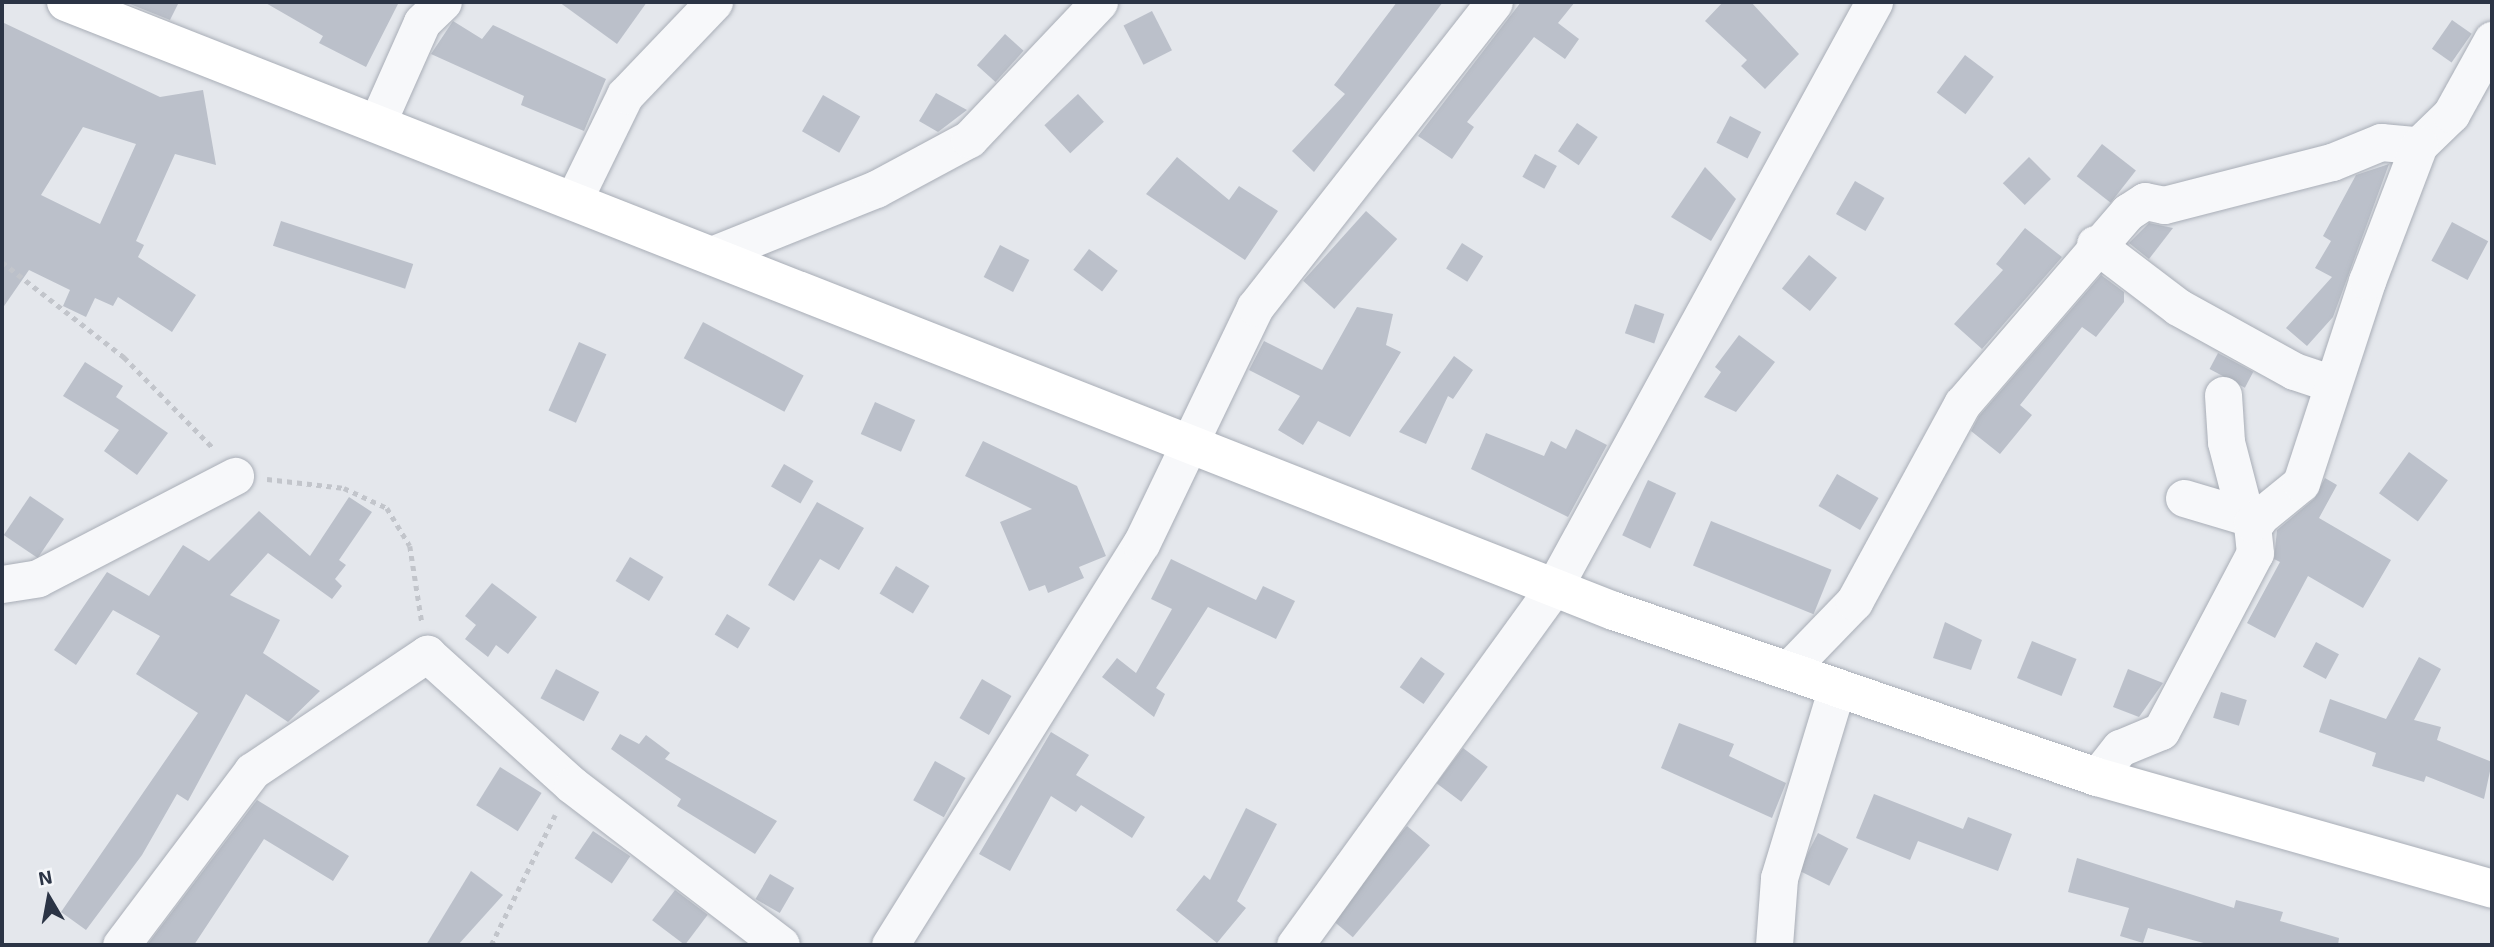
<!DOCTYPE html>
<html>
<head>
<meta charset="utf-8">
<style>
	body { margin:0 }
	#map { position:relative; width:2494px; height:947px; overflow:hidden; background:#e4e7ec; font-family:"Exo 2",sans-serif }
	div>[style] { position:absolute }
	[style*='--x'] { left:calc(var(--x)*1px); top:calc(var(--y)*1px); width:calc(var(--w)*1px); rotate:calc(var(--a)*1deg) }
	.building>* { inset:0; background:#bbc0ca; transform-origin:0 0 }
	.path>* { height:4.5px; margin-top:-2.25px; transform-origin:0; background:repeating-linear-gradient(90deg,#c2c5cb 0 5px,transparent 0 10px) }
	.roads { filter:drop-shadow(0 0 2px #a9aeb7) drop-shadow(0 0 2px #a9aeb7) }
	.minor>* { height:37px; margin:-18.5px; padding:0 18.5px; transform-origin:18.5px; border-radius:18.5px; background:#f7f8fa }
	.secondary>* { height:38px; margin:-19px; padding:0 19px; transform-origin:19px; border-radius:19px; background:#fff }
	span { translate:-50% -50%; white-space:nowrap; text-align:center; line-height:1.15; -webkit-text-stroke:7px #f4f6f9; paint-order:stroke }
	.frame { position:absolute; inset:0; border:4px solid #2b3445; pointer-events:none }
	.north { position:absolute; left:14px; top:863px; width:70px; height:70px; -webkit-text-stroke:5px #f4f6f9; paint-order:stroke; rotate:350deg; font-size:19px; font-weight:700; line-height:28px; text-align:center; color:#2b3445 }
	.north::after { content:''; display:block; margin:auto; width:24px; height:32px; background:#2b3445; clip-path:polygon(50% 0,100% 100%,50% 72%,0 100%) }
</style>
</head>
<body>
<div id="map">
	<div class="building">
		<i style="clip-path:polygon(125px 2px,179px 2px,170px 20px)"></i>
		<i style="clip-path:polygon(264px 2px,399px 2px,366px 67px,319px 43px,323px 36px)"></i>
		<i style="clip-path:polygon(559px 2px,647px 2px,617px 44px)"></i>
		<i style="clip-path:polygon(1397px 2px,1443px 2px,1314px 172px,1292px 151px,1345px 94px,1334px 85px)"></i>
		<i style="clip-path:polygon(1521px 2px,1575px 2px,1558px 23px,1579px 39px,1565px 59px,1534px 37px,1467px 122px,1474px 127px,1452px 159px,1418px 136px)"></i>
		<i style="clip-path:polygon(1723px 2px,1751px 2px,1799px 54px,1765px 89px,1741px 66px,1747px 60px,1705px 21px)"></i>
		<i style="left:1152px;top:11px;width:44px;height:32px;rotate:63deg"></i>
		<i style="left:2452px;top:20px;width:24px;height:35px;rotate:35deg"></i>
		<i style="clip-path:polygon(453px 21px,482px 39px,493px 25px,606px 79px,584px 131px,521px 105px,524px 96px,431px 54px)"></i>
		<i style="clip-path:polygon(evenodd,2px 22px,160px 97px,203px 90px,216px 165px,175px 154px,136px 241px,144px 245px,138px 257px,196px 295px,172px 332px,118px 297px,113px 306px,95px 298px,86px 317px,63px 306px,70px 290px,29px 270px,2px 309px,2px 22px,83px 127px,136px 144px,100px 224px,41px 195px,83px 127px)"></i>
		<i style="left:1005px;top:34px;width:25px;height:42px;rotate:42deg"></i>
		<i style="left:1965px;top:55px;width:36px;height:47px;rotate:37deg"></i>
		<i style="clip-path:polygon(936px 93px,967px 110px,938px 132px,919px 121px)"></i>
		<i style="left:1078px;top:94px;width:38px;height:46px;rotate:47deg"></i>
		<i style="left:823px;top:95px;width:43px;height:42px;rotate:30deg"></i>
		<i style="left:1730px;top:116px;width:35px;height:30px;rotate:27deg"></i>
		<i style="left:1577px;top:123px;width:25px;height:34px;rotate:34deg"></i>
		<i style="left:2102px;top:144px;width:43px;height:41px;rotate:38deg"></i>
		<i style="left:1535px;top:154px;width:25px;height:26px;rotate:29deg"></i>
		<i style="clip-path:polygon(1177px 157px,1229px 200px,1239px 186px,1278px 211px,1245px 260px,1146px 194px)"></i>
		<i style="left:2029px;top:157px;width:31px;height:37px;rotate:45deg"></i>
		<i style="clip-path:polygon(2389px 164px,2333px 317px,2307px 346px,2286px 328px,2332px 277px,2315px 268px,2331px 241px,2323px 236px,2356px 175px)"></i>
		<i style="clip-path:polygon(1705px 167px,1736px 199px,1711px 241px,1671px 217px)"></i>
		<i style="left:1855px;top:181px;width:34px;height:38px;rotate:30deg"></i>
		<i style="left:1366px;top:211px;width:42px;height:94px;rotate:42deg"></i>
		<i style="left:281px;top:221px;width:139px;height:26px;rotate:18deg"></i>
		<i style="left:2452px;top:222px;width:41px;height:44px;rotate:28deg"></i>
		<i style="clip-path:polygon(2149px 223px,2173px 228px,2149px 259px,2129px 243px)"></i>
		<i style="clip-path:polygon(2025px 228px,2062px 257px,1982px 349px,1954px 324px,2003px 270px,1996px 264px)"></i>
		<i style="left:1462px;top:243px;width:25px;height:30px;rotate:32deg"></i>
		<i style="left:1000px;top:245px;width:33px;height:36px;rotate:27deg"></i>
		<i style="left:1089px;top:249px;width:36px;height:26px;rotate:37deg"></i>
		<i style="left:1809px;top:255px;width:36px;height:43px;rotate:39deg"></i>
		<i style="clip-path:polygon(2101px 275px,2124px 292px,2124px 302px,2096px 337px,2082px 327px,2020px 405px,2032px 415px,2000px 454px,1971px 431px,1979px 416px)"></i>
		<i style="left:1635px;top:304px;width:31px;height:31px;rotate:19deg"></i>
		<i style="clip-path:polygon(1357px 307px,1393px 314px,1386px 345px,1401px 352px,1350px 437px,1318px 421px,1303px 445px,1278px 430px,1300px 396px,1249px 370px,1264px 341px,1322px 370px)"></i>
		<i style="left:703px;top:322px;width:114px;height:41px;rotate:28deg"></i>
		<i style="clip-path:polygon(1739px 335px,1775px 362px,1736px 412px,1704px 397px,1721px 372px,1715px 367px)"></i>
		<i style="left:579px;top:342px;width:30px;height:75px;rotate:24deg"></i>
		<i style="left:2218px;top:353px;width:40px;height:18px;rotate:28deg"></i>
		<i style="clip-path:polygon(1454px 356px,1473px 370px,1453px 399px,1448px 396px,1426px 444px,1399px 432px)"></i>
		<i style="clip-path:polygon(85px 362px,123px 386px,116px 397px,168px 433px,137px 475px,104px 451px,119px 430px,63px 396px)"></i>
		<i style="left:875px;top:402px;width:44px;height:35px;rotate:24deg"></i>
		<i style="clip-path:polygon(1576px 429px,1607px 445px,1568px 517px,1471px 469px,1486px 433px,1544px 456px,1551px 441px,1566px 449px)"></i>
		<i style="clip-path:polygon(983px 441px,1077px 486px,1106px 556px,1079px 567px,1084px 578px,1048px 593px,1045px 585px,1029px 591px,1000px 522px,1032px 509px,965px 476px)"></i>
		<i style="left:2409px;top:452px;width:48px;height:51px;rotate:36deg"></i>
		<i style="left:784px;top:464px;width:34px;height:26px;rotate:30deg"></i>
		<i style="left:1837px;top:474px;width:48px;height:37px;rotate:30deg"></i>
		<i style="clip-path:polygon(2325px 478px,2337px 485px,2319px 518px,2391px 560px,2363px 608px,2308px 576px,2275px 638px,2247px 623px,2280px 562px,2274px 559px,2277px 530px,2314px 499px)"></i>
		<i style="left:1648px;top:480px;width:31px;height:61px;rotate:25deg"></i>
		<i style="left:30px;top:496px;width:41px;height:47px;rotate:34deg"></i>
		<i style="clip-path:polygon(349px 497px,372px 512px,339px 560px,346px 565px,335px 579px,342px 586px,332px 599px,268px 553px,230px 595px,280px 620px,263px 653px,320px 691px,288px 722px,246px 694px,188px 801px,177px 794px,142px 855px,86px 930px,61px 912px,198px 713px,136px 674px,160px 636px,113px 610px,76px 665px,54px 650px,107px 572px,149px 596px,183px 545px,209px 561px,259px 511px,310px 556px)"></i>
		<i style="clip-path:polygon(817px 502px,864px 528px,839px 570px,820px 559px,794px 601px,768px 585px)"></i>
		<i style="left:1711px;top:521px;width:130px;height:48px;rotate:22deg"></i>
		<i style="left:630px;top:557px;width:39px;height:28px;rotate:31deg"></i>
		<i style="clip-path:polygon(1171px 559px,1256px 600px,1263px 586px,1295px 601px,1276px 639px,1208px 607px,1156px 688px,1165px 694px,1154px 717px,1102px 677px,1117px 658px,1136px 673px,1172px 609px,1151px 599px)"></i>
		<i style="left:896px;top:566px;width:39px;height:32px;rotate:31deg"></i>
		<i style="clip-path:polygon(492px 583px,537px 617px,508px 654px,496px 645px,488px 657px,465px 639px,476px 625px,465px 616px)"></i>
		<i style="left:727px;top:614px;width:27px;height:24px;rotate:31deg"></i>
		<i style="clip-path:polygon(1945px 622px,1982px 640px,1971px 670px,1933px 658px)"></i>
		<i style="left:2032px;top:641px;width:48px;height:40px;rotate:22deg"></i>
		<i style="left:2316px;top:642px;width:26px;height:28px;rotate:28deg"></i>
		<i style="left:1421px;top:657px;width:29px;height:37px;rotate:35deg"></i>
		<i style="clip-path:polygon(2419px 657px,2441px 669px,2414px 720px,2441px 727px,2437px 740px,2492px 762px,2484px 799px,2426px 776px,2424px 782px,2372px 766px,2376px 753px,2319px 732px,2330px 699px,2386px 719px)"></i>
		<i style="left:556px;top:669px;width:49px;height:33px;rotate:28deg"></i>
		<i style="clip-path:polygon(2128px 669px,2163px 683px,2139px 717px,2113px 707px)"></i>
		<i style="left:982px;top:679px;width:34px;height:45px;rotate:30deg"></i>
		<i style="left:2221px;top:692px;width:27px;height:27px;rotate:17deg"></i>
		<i style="clip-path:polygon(1679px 723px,1734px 744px,1729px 756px,1786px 783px,1772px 818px,1661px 768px)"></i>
		<i style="clip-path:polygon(1051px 732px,1089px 755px,1076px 775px,1145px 817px,1132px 838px,1081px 805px,1076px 812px,1051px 796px,1010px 871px,979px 854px)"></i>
		<i style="clip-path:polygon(620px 734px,639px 744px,646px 735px,670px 753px,665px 759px,777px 821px,755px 854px,677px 806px,681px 799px,611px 749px)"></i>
		<i style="left:1463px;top:748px;width:31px;height:44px;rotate:37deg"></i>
		<i style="left:935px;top:761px;width:35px;height:45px;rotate:29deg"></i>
		<i style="left:500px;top:767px;width:49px;height:45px;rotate:32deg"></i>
		<i style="clip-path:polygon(1874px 794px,1963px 829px,1968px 817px,2012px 834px,1998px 871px,1918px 841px,1910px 860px,1856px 838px)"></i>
		<i style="clip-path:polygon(257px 800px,349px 856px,333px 881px,264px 839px,194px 945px,147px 945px)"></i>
		<i style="clip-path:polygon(1246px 808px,1277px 824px,1237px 901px,1246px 908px,1217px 943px,1176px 910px,1204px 875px,1210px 880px)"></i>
		<i style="left:1407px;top:826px;width:30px;height:120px;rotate:40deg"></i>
		<i style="left:593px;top:831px;width:45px;height:33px;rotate:34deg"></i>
		<i style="left:1818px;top:833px;width:34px;height:42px;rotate:27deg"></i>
		<i style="clip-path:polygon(2077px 858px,2234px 908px,2236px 900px,2283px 912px,2280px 921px,2339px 938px,2338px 945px,2211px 945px,2148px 928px,2143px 943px,2120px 936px,2129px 908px,2068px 892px)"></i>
		<i style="clip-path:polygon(471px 871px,503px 895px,458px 945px,426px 945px)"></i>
		<i style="left:770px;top:874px;width:28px;height:29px;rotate:30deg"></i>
		<i style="left:675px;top:890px;width:41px;height:38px;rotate:37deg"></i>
	</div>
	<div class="path">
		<i style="--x:2;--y:262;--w:155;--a:37.9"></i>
		<i style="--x:124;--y:357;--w:130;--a:45.6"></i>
		<i style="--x:267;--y:479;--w:78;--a:6.7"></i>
		<i style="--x:344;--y:488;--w:47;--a:24.9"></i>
		<i style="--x:387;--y:508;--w:44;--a:58.8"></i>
		<i style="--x:410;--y:546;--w:78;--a:81.1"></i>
		<i style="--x:491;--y:945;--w:145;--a:-63.8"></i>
	</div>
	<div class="roads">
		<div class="minor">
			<i style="--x:378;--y:121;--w:108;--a:-66"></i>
			<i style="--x:422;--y:22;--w:29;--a:-44"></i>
			<i style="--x:574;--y:199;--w:116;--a:-63.9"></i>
			<i style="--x:625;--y:95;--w:129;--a:-46.3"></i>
			<i style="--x:2095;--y:244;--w:104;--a:37.2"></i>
			<i style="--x:2178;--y:307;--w:132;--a:28.9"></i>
			<i style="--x:2294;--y:371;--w:41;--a:18.4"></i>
			<i style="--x:714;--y:254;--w:175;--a:-21.9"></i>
			<i style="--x:876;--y:189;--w:106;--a:-28.3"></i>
			<i style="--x:969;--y:139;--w:189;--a:-46.5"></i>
			<i style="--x:2223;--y:395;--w:47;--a:86.3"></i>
			<i style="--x:2226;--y:442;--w:75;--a:75.4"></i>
			<i style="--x:2184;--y:498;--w:77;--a:16.6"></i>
			<i style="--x:2;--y:584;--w:36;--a:-9"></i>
			<i style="--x:38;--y:578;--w:222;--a:-27.4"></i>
			<i style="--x:1788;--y:670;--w:95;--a:-45.9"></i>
			<i style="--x:1854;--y:602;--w:226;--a:-61.4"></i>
			<i style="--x:1962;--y:404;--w:254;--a:-49.2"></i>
			<i style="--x:2128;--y:212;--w:20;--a:-33"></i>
			<i style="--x:2145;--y:201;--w:19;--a:12"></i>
			<i style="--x:2164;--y:205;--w:173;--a:-14.4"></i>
			<i style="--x:2332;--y:162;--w:53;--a:-22.2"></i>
			<i style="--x:2381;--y:142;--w:38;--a:5"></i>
			<i style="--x:2419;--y:145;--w:45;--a:-44.1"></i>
			<i style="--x:2451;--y:114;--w:85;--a:-61"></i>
			<i style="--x:2097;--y:777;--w:37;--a:-52"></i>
			<i style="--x:2120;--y:748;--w:44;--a:-22.5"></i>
			<i style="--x:2161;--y:731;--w:201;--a:-62.2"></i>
			<i style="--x:2255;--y:553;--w:30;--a:-96"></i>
			<i style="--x:2252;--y:523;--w:63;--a:-39.2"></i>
			<i style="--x:2301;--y:483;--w:213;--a:-71.9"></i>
			<i style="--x:2367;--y:281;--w:146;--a:-69.1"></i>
			<i style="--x:121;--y:945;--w:218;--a:-53"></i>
			<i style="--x:252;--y:771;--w:211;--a:-33.8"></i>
			<i style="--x:427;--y:654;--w:195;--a:42.1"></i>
			<i style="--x:572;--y:785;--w:263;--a:37.4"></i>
			<i style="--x:890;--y:945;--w:473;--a:-58"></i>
			<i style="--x:1141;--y:544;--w:263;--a:-64.3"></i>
			<i style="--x:1255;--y:307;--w:387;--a:-51.9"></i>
			<i style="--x:1295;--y:945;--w:442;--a:-54.1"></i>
			<i style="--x:1554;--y:587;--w:667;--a:-61.32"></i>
			<i style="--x:1774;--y:945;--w:67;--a:-85.7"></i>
			<i style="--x:1779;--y:878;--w:200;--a:-73.1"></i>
		</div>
		<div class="secondary">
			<i style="--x:66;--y:2;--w:1663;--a:21.48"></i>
			<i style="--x:1614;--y:611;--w:511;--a:18.97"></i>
			<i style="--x:2097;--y:777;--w:411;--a:15.8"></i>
		</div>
	</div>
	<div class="frame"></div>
	<div class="north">N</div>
</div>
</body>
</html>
